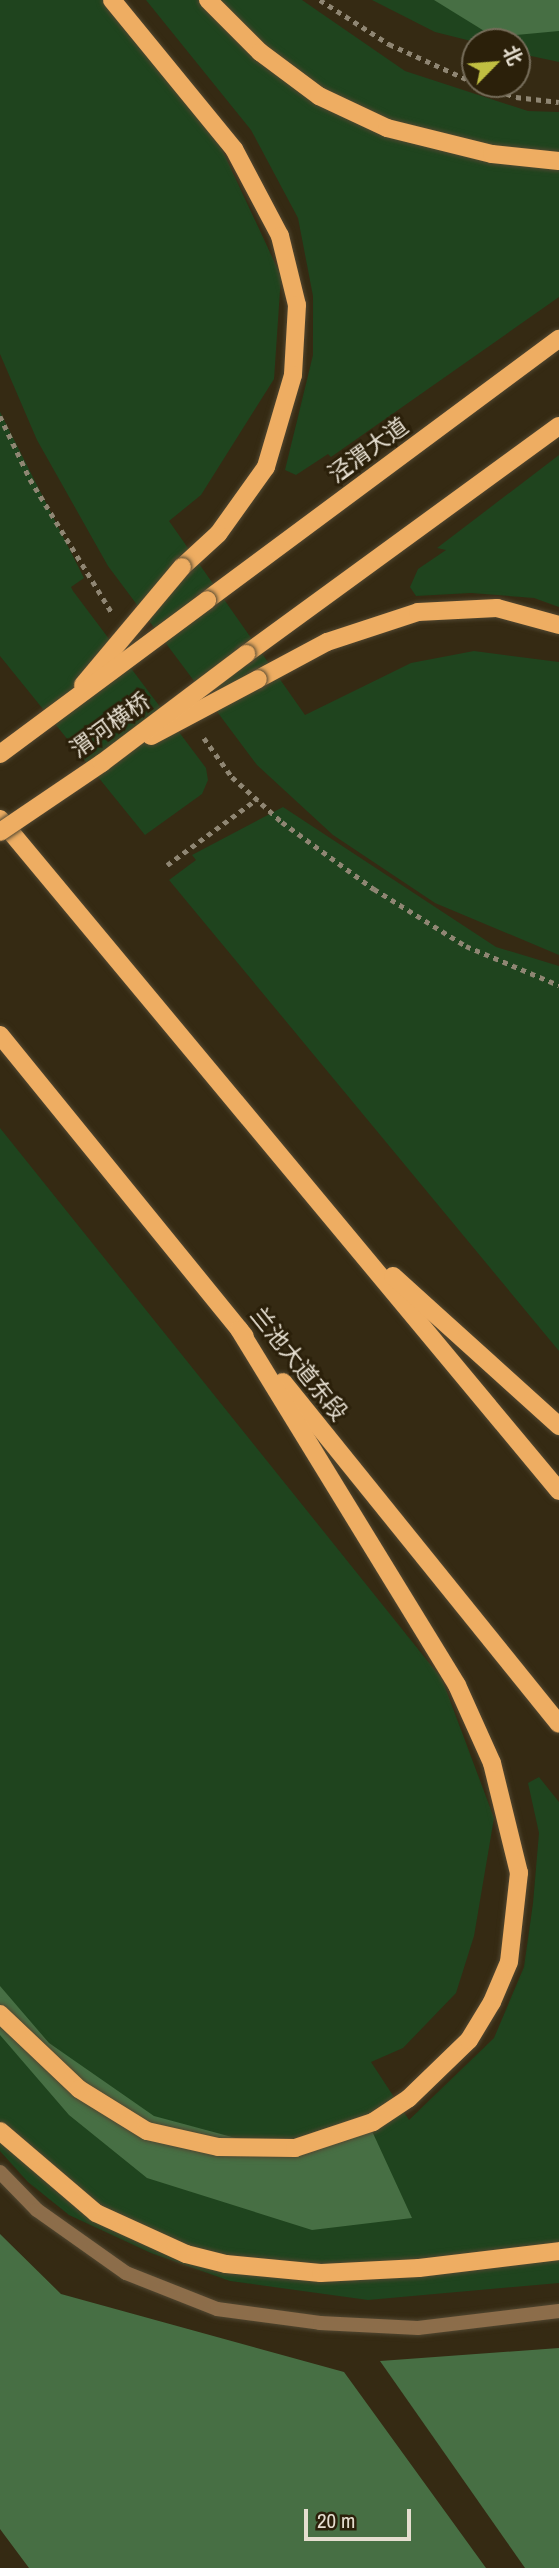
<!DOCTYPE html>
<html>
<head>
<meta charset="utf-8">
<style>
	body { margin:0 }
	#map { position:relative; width:559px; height:2568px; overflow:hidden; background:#352a13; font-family:"Archivo Narrow","Noto Sans SC",sans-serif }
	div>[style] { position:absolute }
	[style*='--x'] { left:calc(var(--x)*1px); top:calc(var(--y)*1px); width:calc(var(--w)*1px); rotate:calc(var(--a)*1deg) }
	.green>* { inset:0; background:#1f441e }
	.forest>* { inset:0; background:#476f44 }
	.path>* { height:4.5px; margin-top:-2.25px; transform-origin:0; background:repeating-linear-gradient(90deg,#8f8673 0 5px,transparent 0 10px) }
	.roads { filter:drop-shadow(0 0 2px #514731) drop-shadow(0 0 2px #514731) }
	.minor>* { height:14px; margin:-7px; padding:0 7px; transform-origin:7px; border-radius:7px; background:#8c6d4a }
	.primary>* { height:18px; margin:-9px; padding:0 9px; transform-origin:9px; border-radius:9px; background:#eead62 }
	.bridges { filter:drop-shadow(0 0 2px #514731) drop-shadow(0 0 2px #514731) }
	.primary-bridge>* { height:18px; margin:-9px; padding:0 9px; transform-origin:9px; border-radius:9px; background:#eead62 }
	span { translate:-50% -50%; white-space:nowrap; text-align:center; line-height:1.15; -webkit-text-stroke:6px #2b200a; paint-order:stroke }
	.street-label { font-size:23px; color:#e5ded0 }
	.north { position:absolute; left:461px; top:28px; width:70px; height:70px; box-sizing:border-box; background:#2b200a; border:2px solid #756c59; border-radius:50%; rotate:65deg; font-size:19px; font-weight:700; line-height:28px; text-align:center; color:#e5ded0 }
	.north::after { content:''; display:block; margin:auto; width:24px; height:32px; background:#c0be41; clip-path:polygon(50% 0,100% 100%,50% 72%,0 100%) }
	.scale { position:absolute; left:304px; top:2509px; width:107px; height:32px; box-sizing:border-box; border:4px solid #e5ded0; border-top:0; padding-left:9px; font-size:21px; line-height:24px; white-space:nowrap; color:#e5ded0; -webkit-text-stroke:5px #2b200a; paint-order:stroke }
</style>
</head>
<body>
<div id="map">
	<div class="green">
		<i style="clip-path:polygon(0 0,112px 0,205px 113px,281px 276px,274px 379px,201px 495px,169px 521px,305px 715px,411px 663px,474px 651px,559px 662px,559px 955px,435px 903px,333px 835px,257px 765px,108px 566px,37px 440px,0 354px)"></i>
		<i style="clip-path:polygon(146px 0,302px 0,405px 71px,528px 111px,559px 112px,559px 297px,331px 457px,328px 454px,296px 475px,285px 470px,313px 355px,313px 296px,298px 218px,251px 130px)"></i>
		<i style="clip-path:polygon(372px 0,559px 0,559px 62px,517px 53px,517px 42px,475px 42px,435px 32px)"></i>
		<i style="clip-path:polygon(0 412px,84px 578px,71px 587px,73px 591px,206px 768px,208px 780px,202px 794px,145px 835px,0 656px)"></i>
		<i style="clip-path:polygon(559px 455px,559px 607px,534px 598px,471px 593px,416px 596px,410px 587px,418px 569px,446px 550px,437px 548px)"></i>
		<i style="clip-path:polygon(283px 807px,496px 947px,559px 966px,559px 1351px,169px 880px,196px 860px,192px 855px)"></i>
		<i style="clip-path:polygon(0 1128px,442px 1679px,494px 1818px,474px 1936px,456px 1993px,403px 2048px,371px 2062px,409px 2120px,494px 2038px,524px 1967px,533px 1903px,539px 1833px,528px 1783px,539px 1777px,559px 1802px,559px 2283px,368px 2300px,230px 2281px,151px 2253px,69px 2215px,28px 2182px,0 2151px)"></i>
	</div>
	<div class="forest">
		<i style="clip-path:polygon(434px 0,559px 0,559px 31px,494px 37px)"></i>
		<i style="clip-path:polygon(0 1986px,49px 2043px,154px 2116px,258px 2144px,372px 2131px,412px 2218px,312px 2230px,147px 2178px,69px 2115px,0 2035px)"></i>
		<i style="clip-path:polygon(0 2234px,61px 2294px,344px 2372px,486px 2568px,29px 2568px,0 2529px)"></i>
		<i style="clip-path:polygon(559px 2348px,559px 2568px,525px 2568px,380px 2361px)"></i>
	</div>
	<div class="path">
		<i style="--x:320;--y:0;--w:82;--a:32.5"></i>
		<i style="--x:389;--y:44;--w:94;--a:24.4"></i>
		<i style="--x:478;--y:84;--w:40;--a:18.9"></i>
		<i style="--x:516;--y:97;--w:43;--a:6.6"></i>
		<i style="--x:0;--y:416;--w:70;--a:64.5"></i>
		<i style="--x:30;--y:479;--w:157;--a:58.5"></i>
		<i style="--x:204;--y:738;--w:48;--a:54.3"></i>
		<i style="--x:232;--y:777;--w:67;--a:42"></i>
		<i style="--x:282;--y:822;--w:114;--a:36.1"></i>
		<i style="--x:374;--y:889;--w:108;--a:31.8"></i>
		<i style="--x:466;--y:946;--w:101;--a:22.8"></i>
		<i style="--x:167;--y:865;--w:112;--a:-36.3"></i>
	</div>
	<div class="roads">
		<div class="minor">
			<i style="--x:0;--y:2172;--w:53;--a:45.8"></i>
			<i style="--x:37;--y:2210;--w:109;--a:35.3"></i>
			<i style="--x:126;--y:2273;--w:98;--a:21.6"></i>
			<i style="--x:217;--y:2309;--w:104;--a:7.7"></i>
			<i style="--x:320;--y:2323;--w:98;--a:2.9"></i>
			<i style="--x:418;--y:2328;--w:142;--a:-6.9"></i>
		</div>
		<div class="primary">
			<i style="--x:112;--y:0;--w:193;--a:50.7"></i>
			<i style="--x:234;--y:149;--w:98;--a:62.1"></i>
			<i style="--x:280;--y:236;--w:71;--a:76.2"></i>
			<i style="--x:297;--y:305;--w:70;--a:93.3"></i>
			<i style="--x:293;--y:375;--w:96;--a:106.4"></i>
			<i style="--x:266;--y:467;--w:82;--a:125.6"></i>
			<i style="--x:218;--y:534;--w:49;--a:137.5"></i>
			<i style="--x:208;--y:0;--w:74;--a:45"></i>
			<i style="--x:260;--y:52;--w:74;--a:36.7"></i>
			<i style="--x:319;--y:96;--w:75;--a:25.2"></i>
			<i style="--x:387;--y:128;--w:108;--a:13.9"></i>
			<i style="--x:492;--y:154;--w:67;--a:6"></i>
			<i style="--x:207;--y:600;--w:438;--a:-36.6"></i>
			<i style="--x:246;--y:654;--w:387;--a:-36.1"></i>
			<i style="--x:258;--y:679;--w:78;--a:-28.2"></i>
			<i style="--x:327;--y:642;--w:96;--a:-18.2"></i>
			<i style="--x:418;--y:612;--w:79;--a:-2.9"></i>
			<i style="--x:497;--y:608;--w:64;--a:15.3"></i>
			<i style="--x:0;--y:819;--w:874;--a:50.24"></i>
			<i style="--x:0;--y:1035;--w:388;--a:50.9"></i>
			<i style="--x:393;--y:1276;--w:224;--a:42.1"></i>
			<i style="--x:283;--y:1382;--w:439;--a:51.1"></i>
			<i style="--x:0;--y:2014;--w:109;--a:43.5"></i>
			<i style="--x:79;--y:2089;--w:80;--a:31.7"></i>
			<i style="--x:147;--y:2131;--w:73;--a:12.7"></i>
			<i style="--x:218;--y:2147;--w:77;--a:0.7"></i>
			<i style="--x:295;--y:2148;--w:82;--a:-18.4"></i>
			<i style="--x:373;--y:2122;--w:43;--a:-33.7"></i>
			<i style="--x:409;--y:2098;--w:83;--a:-44"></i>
			<i style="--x:469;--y:2040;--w:44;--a:-58.8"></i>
			<i style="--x:492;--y:2002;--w:43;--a:-67"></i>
			<i style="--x:509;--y:1962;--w:90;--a:-83.6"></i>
			<i style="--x:519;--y:1873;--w:113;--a:-103.8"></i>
			<i style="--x:492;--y:1763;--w:85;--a:-114.2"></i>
			<i style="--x:457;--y:1685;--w:417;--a:-121.5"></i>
			<i style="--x:0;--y:2131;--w:126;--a:40.5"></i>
			<i style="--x:96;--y:2213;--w:99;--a:24.5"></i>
			<i style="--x:186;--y:2254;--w:41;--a:14"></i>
			<i style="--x:226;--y:2264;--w:95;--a:5.4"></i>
			<i style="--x:321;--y:2273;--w:98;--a:-2.9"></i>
			<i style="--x:419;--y:2268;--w:141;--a:-6.9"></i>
		</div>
	</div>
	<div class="bridges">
		<div class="primary-bridge">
			<i style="--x:83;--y:685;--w:154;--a:-50"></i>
			<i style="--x:151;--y:736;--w:121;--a:-28"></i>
			<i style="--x:0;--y:754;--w:258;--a:-36.6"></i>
			<i style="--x:0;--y:832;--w:123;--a:-34.1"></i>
			<i style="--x:102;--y:763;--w:181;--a:-37.1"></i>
		</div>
	</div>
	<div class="street-label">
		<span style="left:368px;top:450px;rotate:-36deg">泾渭大道</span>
		<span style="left:110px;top:725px;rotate:-36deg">渭河横桥</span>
		<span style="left:299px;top:1364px;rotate:51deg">兰池大道东段</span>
	</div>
	<div class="north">北</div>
	<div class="scale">20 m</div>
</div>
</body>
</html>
